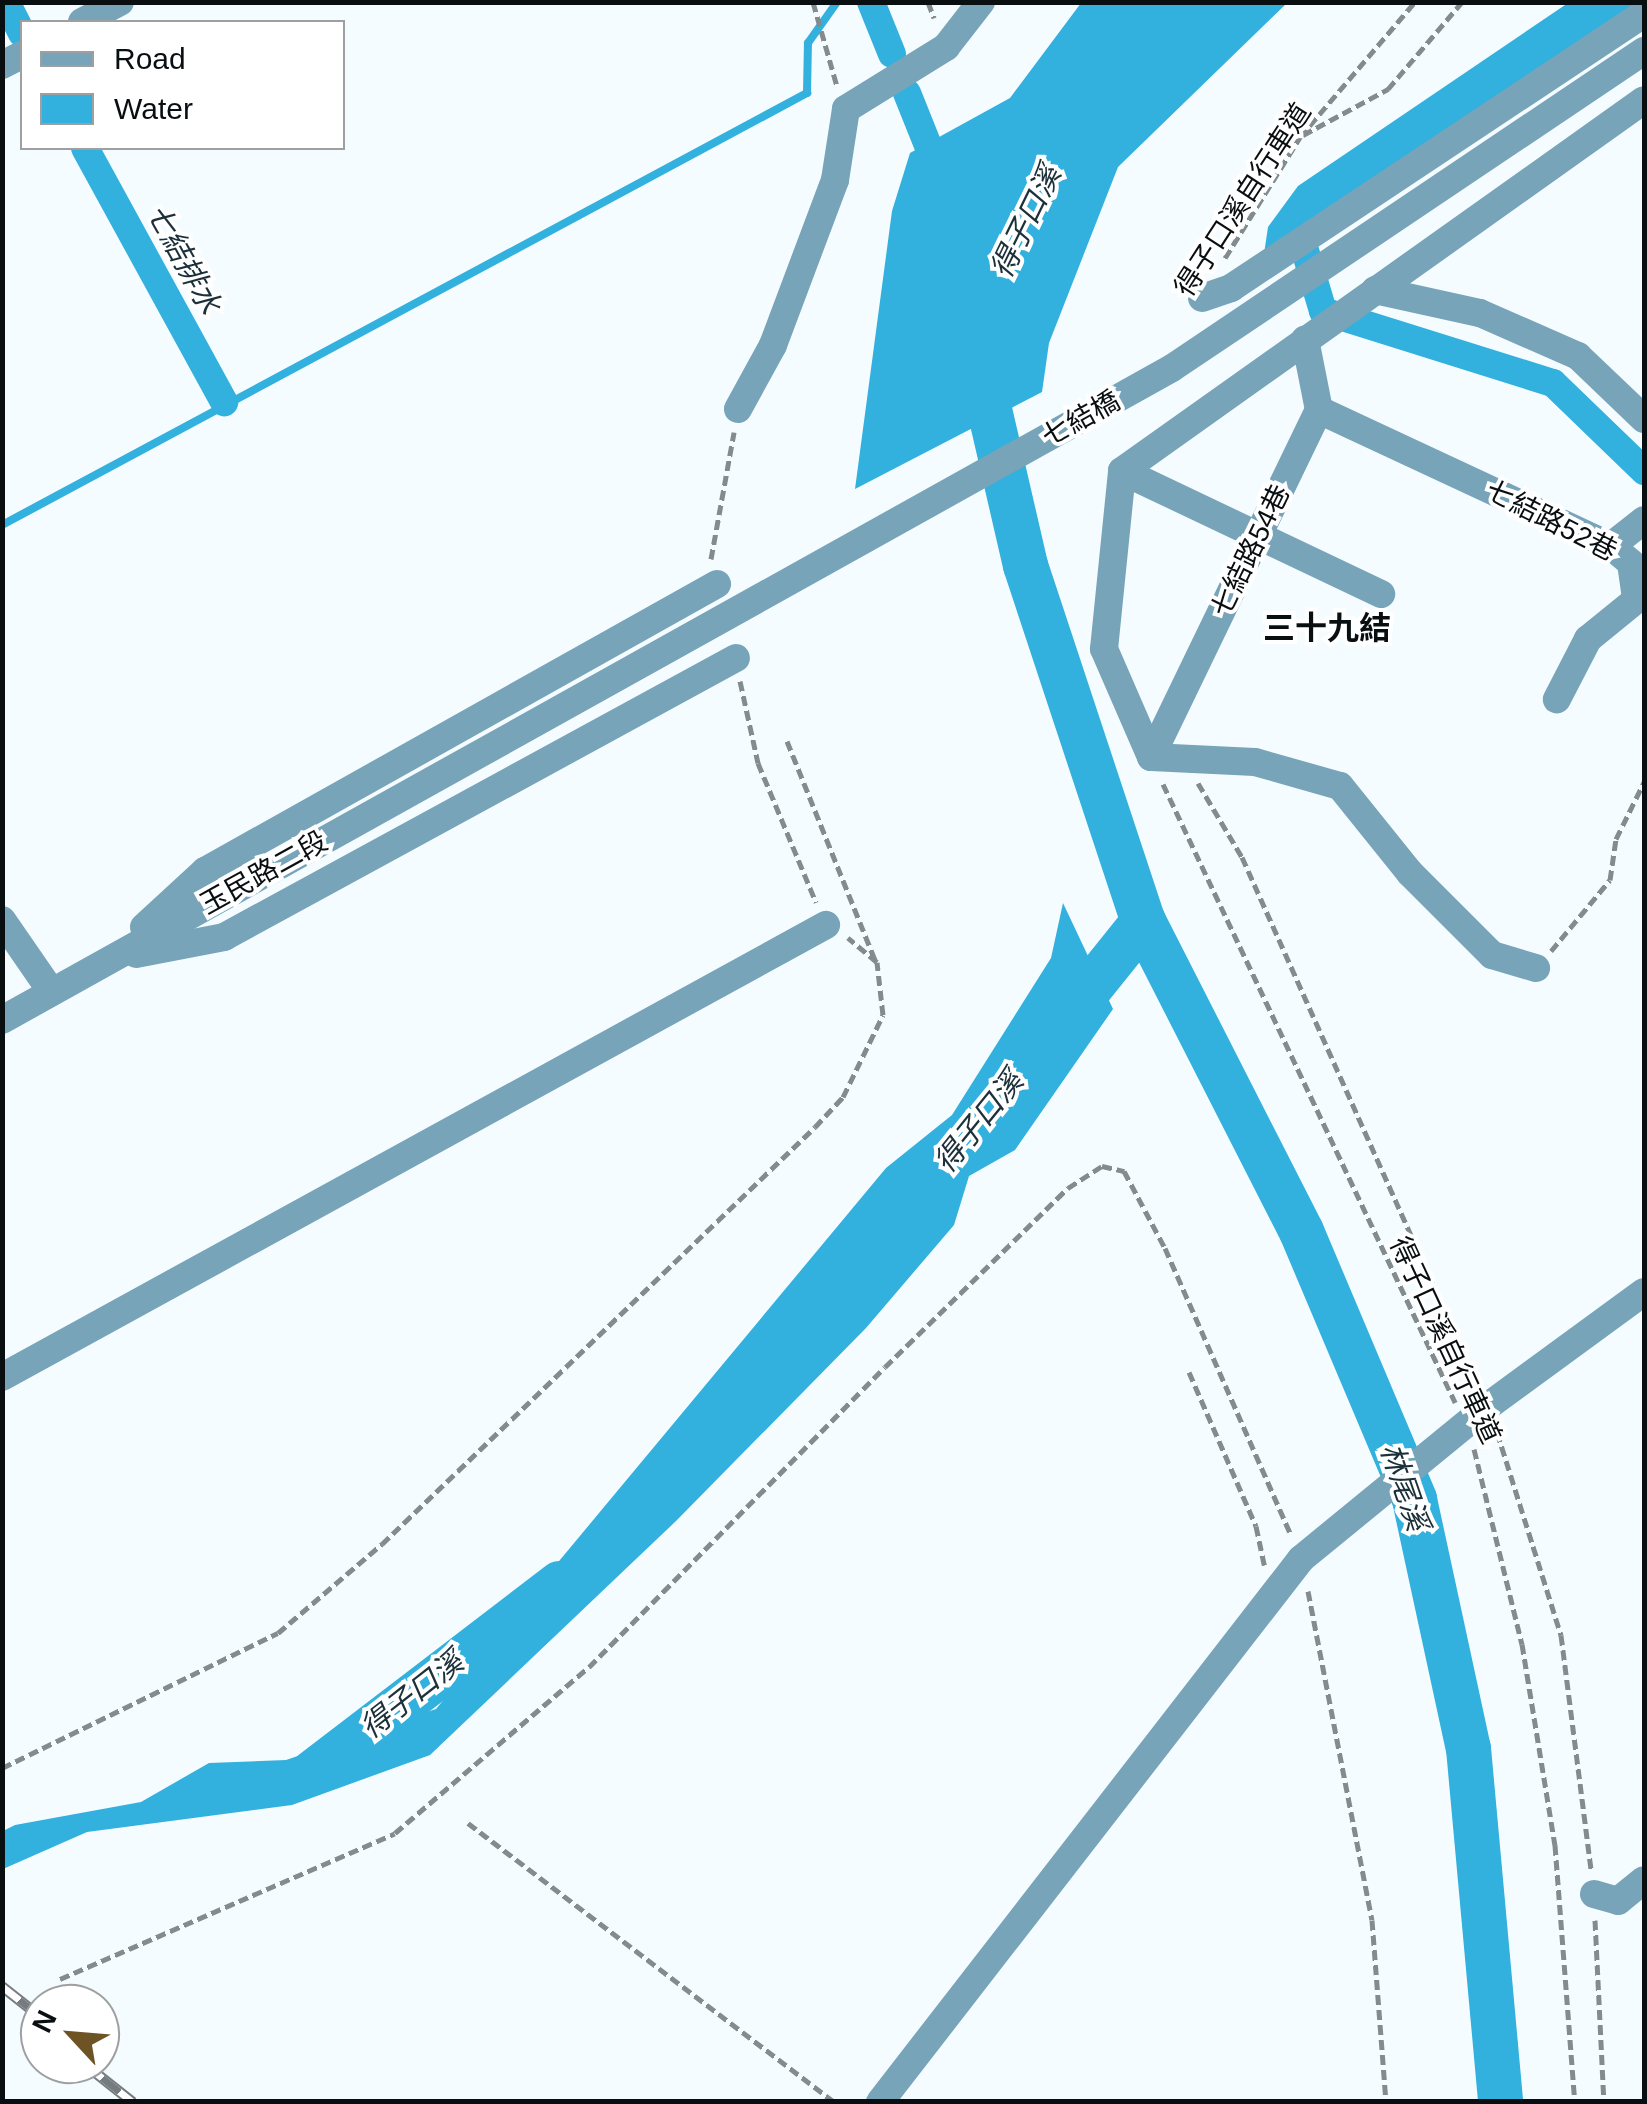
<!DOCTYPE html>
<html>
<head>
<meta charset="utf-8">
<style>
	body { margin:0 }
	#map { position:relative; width:1647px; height:2104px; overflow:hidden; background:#f5fcff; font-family:Helvetica,"Noto Sans TC",sans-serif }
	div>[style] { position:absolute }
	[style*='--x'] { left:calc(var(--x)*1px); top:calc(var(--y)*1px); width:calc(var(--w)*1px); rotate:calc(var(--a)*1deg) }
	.water>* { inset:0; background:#32b0de }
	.stream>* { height:8px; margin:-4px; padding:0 4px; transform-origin:4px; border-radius:4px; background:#32b0de }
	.canal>* { height:28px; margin:-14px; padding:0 14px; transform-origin:14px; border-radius:14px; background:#32b0de }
	.river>* { height:45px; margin:-22.5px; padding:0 22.5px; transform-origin:22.5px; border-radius:22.5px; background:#32b0de }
	.path>* { height:5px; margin-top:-2.5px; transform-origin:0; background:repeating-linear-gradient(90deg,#848b8d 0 10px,transparent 0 15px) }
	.minor>* { height:28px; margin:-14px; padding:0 14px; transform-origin:14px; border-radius:14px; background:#78a4b9 }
	.rail>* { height:11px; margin-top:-5.5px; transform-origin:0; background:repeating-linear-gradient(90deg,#fff 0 22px,#757b7e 0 44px); box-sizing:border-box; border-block:2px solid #757b7e }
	span { translate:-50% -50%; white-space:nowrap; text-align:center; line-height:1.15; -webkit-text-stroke:8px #fff; paint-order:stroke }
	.street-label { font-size:28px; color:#090f11 }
	.water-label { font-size:30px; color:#1c3039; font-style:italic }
	.quarter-label { font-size:32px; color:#090f11; font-weight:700 }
	.frame { position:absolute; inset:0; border:5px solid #090f11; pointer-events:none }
	.legend { position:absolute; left:20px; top:20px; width:325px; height:130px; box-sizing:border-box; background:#fff; border:2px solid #9d9fa0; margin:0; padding:12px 18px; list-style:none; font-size:30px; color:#090f11 }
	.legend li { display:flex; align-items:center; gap:20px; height:50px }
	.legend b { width:50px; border:2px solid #9d9fa0 }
	.north { position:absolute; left:20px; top:1984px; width:100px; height:100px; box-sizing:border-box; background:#fff; border:2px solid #9d9fa0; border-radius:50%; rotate:296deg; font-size:28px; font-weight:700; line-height:40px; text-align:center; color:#090f11 }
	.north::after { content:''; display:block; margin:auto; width:35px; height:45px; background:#6e5325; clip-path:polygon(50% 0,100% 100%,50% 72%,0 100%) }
</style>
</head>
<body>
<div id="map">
	<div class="water">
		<i style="clip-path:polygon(1081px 3px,1287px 3px,1118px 167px,1049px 343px,1042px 392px,855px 489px,892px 211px,910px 153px,1010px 98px)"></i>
		<i style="clip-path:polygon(1568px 3px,1636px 3px,1264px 254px,1268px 227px,1298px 186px)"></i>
		<i style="clip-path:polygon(1063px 903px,1113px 1009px,1015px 1150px,969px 1176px,954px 1225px,866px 1328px,676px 1521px,430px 1755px,292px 1805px,87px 1832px,3px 1869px,3px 1831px,15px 1825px,141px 1802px,209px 1763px,286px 1760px,436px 1709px,886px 1168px,952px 1115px,1051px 958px)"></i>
	</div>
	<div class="stream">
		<i style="--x:2;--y:525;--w:914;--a:-28.22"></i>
		<i style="--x:807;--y:93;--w:50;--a:-88.9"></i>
		<i style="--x:808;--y:43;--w:50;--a:-54.7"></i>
	</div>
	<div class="canal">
		<i style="--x:6;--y:2;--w:35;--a:63"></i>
		<i style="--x:871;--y:2;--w:56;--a:68"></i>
		<i style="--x:907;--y:93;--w:92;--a:68.2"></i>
		<i style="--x:85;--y:148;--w:290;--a:61.3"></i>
		<i style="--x:1296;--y:220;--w:95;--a:73.5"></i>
		<i style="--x:1323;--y:311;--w:241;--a:17.4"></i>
		<i style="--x:1553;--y:383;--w:127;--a:44"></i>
	</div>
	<div class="river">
		<i style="--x:989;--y:357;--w:52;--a:90"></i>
		<i style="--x:989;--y:409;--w:160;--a:77"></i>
		<i style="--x:1025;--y:565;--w:375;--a:71.7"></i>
		<i style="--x:1143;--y:921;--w:348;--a:63"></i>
		<i style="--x:1301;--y:1231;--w:291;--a:67.1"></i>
		<i style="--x:1414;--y:1499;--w:255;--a:77.8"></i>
		<i style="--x:1468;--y:1748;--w:355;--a:84.8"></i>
		<i style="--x:1061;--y:1023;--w:131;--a:-51.2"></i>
		<i style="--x:312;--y:1772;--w:311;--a:-37.4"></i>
	</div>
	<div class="path">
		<i style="--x:813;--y:2;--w:87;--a:74.1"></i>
		<i style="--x:928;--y:2;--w:17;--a:69"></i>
		<i style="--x:1303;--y:135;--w:97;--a:-28.4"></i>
		<i style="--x:1388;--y:89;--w:114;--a:-49.6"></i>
		<i style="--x:1225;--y:258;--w:142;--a:-58.2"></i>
		<i style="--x:1300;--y:137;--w:177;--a:-49.6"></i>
		<i style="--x:711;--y:559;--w:129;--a:-79.7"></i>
		<i style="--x:740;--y:681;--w:84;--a:77.6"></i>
		<i style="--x:758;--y:763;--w:151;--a:67.4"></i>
		<i style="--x:787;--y:741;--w:236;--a:68.1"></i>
		<i style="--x:1198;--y:783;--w:86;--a:59.3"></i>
		<i style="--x:1242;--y:857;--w:578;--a:65.92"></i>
		<i style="--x:1163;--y:784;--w:684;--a:64.71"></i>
		<i style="--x:1551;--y:951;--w:92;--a:-50.3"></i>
		<i style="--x:1610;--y:880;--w:41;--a:-81.7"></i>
		<i style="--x:1616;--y:839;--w:64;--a:-63.8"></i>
		<i style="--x:1189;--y:1372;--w:168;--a:66.5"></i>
		<i style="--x:1256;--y:1526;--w:40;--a:78"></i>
		<i style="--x:1497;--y:1432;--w:213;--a:72.5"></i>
		<i style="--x:1561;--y:1635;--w:236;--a:82.7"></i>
		<i style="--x:1474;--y:1449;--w:201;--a:76.2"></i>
		<i style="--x:1522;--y:1644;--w:204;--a:80.7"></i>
		<i style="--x:1555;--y:1845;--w:258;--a:85.6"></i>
		<i style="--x:1308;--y:1591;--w:335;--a:79"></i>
		<i style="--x:1372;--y:1920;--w:183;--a:85.6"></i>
		<i style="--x:2;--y:1768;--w:307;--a:-26.1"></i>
		<i style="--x:278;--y:1633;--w:137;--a:-40.6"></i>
		<i style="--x:382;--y:1544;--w:601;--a:-43.92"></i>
		<i style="--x:815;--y:1127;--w:41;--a:-47"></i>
		<i style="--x:843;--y:1097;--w:91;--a:-64"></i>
		<i style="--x:883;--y:1015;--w:53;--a:-96.5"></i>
		<i style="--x:877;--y:962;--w:38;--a:-140"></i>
		<i style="--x:468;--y:1823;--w:460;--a:37.3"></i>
		<i style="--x:1595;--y:1920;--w:182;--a:87.2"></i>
		<i style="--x:60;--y:1979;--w:365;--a:-23.5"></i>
		<i style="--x:395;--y:1833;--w:255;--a:-40.6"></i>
		<i style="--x:589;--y:1667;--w:421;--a:-45.4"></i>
		<i style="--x:885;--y:1367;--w:256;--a:-44.4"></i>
		<i style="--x:1068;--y:1188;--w:40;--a:-32.9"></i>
		<i style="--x:1102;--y:1166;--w:23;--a:13"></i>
		<i style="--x:1124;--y:1171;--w:87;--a:62"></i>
		<i style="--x:1165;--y:1248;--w:311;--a:66.3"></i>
	</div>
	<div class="minor">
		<i style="--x:82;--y:22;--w:43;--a:-27.8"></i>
		<i style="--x:2;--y:65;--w:22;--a:-27"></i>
		<i style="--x:1375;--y:290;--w:107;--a:12.4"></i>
		<i style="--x:1480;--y:313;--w:107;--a:23.7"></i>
		<i style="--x:1578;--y:356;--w:91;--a:43.7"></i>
		<i style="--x:1202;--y:298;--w:31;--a:-19"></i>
		<i style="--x:1231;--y:288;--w:496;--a:-33.6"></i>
		<i style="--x:738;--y:409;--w:73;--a:-61.3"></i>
		<i style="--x:773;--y:345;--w:176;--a:-69.4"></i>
		<i style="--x:835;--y:180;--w:72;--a:-81.2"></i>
		<i style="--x:846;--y:109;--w:118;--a:-31.8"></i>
		<i style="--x:946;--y:47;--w:57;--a:-52.1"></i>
		<i style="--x:1319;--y:410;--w:322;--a:25"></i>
		<i style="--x:1611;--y:546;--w:26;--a:40"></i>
		<i style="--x:1631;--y:563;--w:37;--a:82"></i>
		<i style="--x:1636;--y:600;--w:62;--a:140.9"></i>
		<i style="--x:1588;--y:639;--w:68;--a:117.3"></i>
		<i style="--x:1122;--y:471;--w:287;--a:25.4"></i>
		<i style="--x:1611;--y:546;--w:42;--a:-38.2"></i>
		<i style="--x:1151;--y:757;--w:118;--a:-113.5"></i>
		<i style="--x:1104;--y:649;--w:179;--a:-84.2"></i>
		<i style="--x:1122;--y:471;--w:640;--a:-35.4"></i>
		<i style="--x:1151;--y:757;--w:104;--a:2.8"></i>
		<i style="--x:1255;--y:762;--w:88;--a:15.8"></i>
		<i style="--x:1340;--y:786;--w:112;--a:51.2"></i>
		<i style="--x:1410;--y:873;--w:116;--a:45"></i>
		<i style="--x:1492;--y:955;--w:46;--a:16.5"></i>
		<i style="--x:1151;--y:757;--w:386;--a:-64.2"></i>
		<i style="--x:1319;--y:410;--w:72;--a:-101.2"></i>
		<i style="--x:2;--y:920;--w:86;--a:55.4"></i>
		<i style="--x:144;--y:927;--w:83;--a:-42.6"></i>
		<i style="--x:205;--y:871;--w:587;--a:-29.27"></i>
		<i style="--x:136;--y:954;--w:90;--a:-10.9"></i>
		<i style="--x:224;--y:937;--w:583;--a:-28.59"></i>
		<i style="--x:2;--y:1020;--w:1339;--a:-29.13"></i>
		<i style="--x:1172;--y:368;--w:569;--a:-33.89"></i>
		<i style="--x:2;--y:1377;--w:940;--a:-28.75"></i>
		<i style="--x:1594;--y:1894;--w:25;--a:16"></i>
		<i style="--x:1618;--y:1901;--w:33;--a:-39"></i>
		<i style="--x:880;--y:2102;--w:687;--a:-52.21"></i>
		<i style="--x:1301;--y:1559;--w:242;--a:-39.3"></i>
		<i style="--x:1488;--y:1406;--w:193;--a:-36.2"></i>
	</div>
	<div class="rail">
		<i style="--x:2;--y:1986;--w:48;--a:38.3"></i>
		<i style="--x:85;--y:2064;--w:61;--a:38.4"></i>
	</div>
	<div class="street-label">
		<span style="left:1243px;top:200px;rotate:-57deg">得子口溪自行車道</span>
		<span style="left:1081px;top:419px;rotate:-29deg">七結橋</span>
		<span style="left:1551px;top:521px;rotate:27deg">七結路52巷</span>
		<span style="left:1251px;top:551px;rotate:-64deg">七結路54巷</span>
		<span style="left:264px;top:873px;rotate:-29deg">玉民路二段</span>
		<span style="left:1445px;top:1340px;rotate:65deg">得子口溪自行車道</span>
	</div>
	<div class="water-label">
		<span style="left:1026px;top:222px;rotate:-64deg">得子口溪</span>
		<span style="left:183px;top:259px;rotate:61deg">七結排水</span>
		<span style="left:979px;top:1122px;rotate:-51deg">得子口溪</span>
		<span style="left:1404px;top:1487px;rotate:71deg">林尾溪</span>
		<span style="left:412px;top:1695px;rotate:-38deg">得子口溪</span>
	</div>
	<div class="quarter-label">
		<span style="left:1327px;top:628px">三十九結</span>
	</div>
	<div class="frame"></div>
	<ul class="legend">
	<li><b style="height:12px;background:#78a4b9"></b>Road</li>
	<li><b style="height:28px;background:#32b0de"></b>Water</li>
	</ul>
	<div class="north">N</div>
</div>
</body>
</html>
